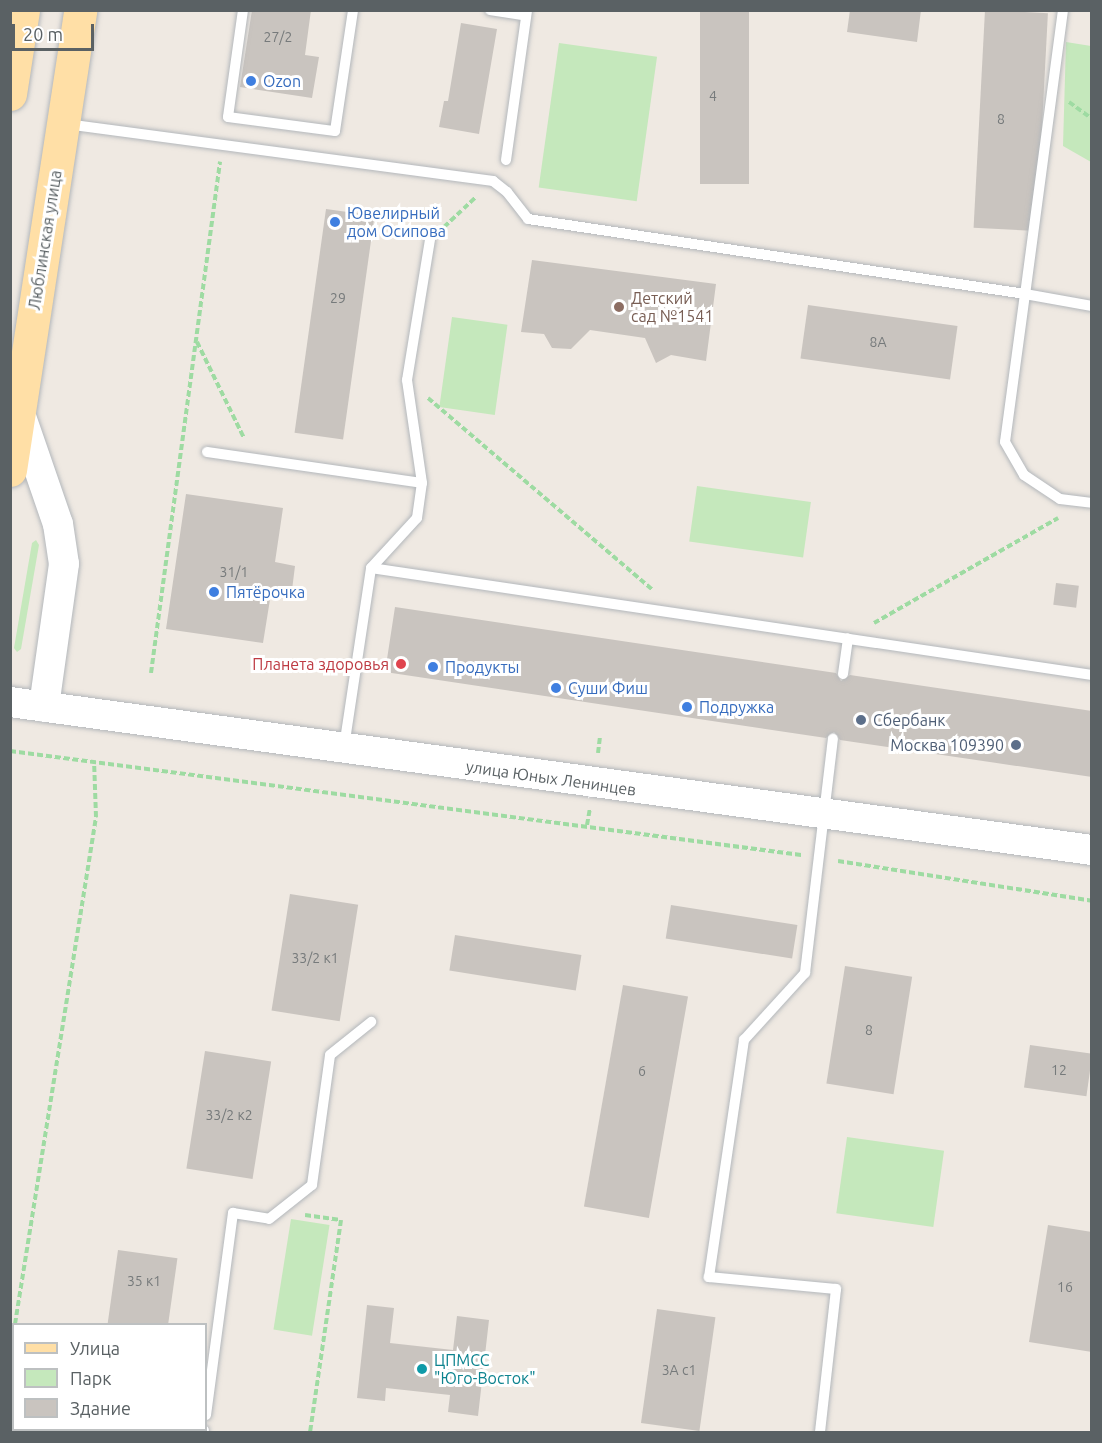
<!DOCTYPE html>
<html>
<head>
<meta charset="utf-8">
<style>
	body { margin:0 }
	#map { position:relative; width:1102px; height:1443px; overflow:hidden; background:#efe9e2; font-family:Ubuntu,sans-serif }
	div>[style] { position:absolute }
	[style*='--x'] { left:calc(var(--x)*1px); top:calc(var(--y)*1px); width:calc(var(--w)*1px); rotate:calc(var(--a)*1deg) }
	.green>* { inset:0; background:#c5e8bc; transform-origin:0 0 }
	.building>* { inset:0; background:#c9c4bf; transform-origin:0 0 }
	.path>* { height:4px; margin-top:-2px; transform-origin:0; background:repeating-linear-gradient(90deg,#9edba2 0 6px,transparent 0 9px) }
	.roads { filter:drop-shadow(0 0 2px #b3b7bb) drop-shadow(0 0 2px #b3b7bb) }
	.service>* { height:10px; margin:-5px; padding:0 5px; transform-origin:5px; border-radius:5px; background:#fff }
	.secondary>* { height:30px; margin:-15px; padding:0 15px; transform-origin:15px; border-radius:15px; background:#fff }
	.primary>* { height:33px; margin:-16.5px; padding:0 16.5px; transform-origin:16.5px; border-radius:16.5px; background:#ffdfa6 }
	.dots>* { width:16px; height:16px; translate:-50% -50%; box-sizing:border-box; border:3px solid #fff; border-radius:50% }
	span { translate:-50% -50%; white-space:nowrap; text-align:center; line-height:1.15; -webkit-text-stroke:6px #fff; paint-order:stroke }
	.number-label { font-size:14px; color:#767a7b }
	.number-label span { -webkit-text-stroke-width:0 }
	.shop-label { font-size:16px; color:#366cbe }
	.left { translate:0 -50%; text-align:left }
	.street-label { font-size:16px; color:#5a6164 }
	.education-label { font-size:16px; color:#785e54 }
	.health-label { font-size:16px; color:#be3a42 }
	.right { translate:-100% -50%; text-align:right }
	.service-label { font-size:16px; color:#4e5e75 }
	.culture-label { font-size:16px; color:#0d838f }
	.frame { position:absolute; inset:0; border:12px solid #5a6164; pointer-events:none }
	.legend { position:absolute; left:12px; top:1323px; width:195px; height:108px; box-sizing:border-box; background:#fff; border:2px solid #bdc0c1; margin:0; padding:8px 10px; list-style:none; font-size:18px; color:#5a6164 }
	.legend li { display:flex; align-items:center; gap:12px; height:30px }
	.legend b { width:30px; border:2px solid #bdc0c1 }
	.scale { position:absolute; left:12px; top:24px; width:82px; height:27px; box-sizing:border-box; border:3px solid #5a6164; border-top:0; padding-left:8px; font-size:18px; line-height:21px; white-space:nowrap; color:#5a6164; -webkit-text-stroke:4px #fff; paint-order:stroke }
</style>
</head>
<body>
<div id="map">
	<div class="green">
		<i style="clip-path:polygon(1066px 42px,1091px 46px,1091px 162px,1063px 146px)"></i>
		<i style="left:559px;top:43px;width:99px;height:146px;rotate:8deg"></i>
		<i style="left:452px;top:317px;width:56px;height:91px;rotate:8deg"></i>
		<i style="left:697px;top:486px;width:115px;height:56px;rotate:8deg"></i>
		<i style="clip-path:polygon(36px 540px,39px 545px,21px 649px,17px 652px,14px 648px,32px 543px)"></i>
		<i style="left:847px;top:1137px;width:98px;height:77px;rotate:8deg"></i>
		<i style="left:291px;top:1219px;width:39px;height:112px;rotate:9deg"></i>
	</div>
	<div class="building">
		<i style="clip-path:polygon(252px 10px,311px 10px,305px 55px,319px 57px,312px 98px,240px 87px)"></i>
		<i style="left:700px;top:10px;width:49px;height:174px"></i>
		<i style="clip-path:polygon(850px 10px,921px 10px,917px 42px,847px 32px)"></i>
		<i style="left:985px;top:10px;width:63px;height:218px;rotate:3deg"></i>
		<i style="clip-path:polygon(461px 23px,497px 29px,479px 134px,439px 127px,444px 101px,448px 101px)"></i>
		<i style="left:326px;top:209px;width:49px;height:226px;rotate:8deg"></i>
		<i style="clip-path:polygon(532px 260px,716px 284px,706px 361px,671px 355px,656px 363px,645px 338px,590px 330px,571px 349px,552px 348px,544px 334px,521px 332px)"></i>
		<i style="left:808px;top:305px;width:151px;height:54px;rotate:8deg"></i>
		<i style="clip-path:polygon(186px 494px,283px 508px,275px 562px,295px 566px,292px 590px,272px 587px,263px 643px,166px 629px)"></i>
		<i style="left:1056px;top:583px;width:23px;height:22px;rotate:7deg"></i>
		<i style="clip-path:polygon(395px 607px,836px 673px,841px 681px,850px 675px,1092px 711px,1092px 777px,840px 740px,834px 732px,826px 738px,385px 672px)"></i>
		<i style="left:290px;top:894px;width:69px;height:118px;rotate:9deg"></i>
		<i style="left:671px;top:905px;width:128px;height:34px;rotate:9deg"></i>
		<i style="left:455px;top:935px;width:128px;height:36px;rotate:9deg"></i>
		<i style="left:845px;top:966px;width:68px;height:119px;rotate:9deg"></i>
		<i style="left:623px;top:985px;width:66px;height:225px;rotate:10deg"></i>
		<i style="left:1030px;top:1045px;width:63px;height:43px;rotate:8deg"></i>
		<i style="left:205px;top:1051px;width:67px;height:119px;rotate:9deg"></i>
		<i style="clip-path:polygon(1048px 1225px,1092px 1232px,1092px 1352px,1029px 1342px)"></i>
		<i style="left:118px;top:1250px;width:60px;height:75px;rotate:8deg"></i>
		<i style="clip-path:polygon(367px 1305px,394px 1308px,390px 1343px,453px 1350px,457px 1316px,489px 1320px,478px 1416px,448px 1412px,450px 1395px,386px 1388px,385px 1401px,357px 1398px)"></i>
		<i style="left:657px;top:1309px;width:59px;height:115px;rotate:8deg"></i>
	</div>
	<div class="path">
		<i style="--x:1069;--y:102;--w:29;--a:36"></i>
		<i style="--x:444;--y:227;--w:44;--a:-43.2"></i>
		<i style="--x:197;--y:342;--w:107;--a:63.9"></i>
		<i style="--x:428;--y:398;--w:296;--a:40.5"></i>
		<i style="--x:874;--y:623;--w:212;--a:-29.7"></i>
		<i style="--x:151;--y:673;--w:516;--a:-82.31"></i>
		<i style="--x:10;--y:751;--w:798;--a:7.49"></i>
		<i style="--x:598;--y:753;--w:17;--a:-83"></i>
		<i style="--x:587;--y:825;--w:17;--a:-80"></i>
		<i style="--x:838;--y:861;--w:257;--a:8.9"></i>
		<i style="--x:305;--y:1215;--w:36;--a:8"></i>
		<i style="--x:341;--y:1220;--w:214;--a:98.3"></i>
		<i style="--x:15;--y:1324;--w:513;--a:-80.92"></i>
		<i style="--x:96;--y:817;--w:56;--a:-92"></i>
		<i style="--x:10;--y:1346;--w:15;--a:-74"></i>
	</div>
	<div class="roads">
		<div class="service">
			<i style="--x:243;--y:10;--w:108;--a:98"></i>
			<i style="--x:228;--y:117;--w:108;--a:7.5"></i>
			<i style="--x:335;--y:131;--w:122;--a:-81.5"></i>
			<i style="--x:490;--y:10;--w:36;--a:9"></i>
			<i style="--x:1063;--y:10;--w:287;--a:97.6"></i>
			<i style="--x:1025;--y:294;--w:68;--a:10.2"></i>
			<i style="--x:66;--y:124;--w:431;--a:7.6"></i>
			<i style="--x:493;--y:181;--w:18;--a:38"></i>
			<i style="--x:507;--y:192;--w:34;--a:52"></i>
			<i style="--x:528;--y:219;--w:503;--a:8.58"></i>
			<i style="--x:1025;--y:294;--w:149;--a:97.7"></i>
			<i style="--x:1005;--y:442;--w:38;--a:60"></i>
			<i style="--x:1024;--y:475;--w:43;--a:33.7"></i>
			<i style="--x:1060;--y:499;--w:32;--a:7"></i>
			<i style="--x:506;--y:160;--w:151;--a:-82"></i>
			<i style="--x:207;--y:452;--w:217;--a:8.2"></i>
			<i style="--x:371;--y:568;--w:729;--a:8.44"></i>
			<i style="--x:843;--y:674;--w:36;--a:-82"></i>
			<i style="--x:344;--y:747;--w:181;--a:-81.4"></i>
			<i style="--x:371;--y:568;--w:68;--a:-47.4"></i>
			<i style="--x:417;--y:518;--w:35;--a:-82"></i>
			<i style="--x:422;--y:483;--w:104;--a:-98.3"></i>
			<i style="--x:407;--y:380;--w:143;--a:-80.7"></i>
			<i style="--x:206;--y:1415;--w:204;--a:-82.4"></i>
			<i style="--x:233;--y:1213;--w:36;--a:9"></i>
			<i style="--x:269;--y:1219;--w:55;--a:-38.3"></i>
			<i style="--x:312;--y:1185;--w:131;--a:-82.1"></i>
			<i style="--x:330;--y:1055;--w:53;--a:-38.8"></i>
			<i style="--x:203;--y:1432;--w:2;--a:-63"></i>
			<i style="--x:820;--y:1432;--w:144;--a:-83.6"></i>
			<i style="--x:836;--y:1289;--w:128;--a:-174.6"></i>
			<i style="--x:709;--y:1277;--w:240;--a:-81.6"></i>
			<i style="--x:744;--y:1040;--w:91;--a:-47.7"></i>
			<i style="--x:805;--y:973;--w:236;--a:-83.2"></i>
		</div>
		<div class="secondary">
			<i style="--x:19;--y:411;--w:120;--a:71"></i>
			<i style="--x:58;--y:524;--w:40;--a:81.5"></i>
			<i style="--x:64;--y:564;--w:144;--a:98"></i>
			<i style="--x:10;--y:702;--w:1092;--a:7.79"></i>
		</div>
		<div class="primary">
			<i style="--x:10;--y:94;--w:85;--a:-81.2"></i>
			<i style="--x:10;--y:470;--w:465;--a:-81.3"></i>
		</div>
	</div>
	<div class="dots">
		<i style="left:251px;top:81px;background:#3f7fe0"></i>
		<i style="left:335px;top:222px;background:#3f7fe0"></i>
		<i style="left:619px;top:307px;background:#8d6e63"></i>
		<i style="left:214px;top:592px;background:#3f7fe0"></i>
		<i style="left:401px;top:664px;background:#e0444e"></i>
		<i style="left:433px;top:667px;background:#3f7fe0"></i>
		<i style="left:556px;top:688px;background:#3f7fe0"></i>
		<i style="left:687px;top:707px;background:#3f7fe0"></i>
		<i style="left:861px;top:720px;background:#5c6f8a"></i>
		<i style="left:1016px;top:745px;background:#5c6f8a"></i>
		<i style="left:422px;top:1369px;background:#0f9aa8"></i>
	</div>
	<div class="number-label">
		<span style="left:278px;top:37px">27/2</span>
		<span style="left:713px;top:96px">4</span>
		<span style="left:1001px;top:119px">8</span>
		<span style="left:338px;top:298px">29</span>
		<span style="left:878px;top:342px">8А</span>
		<span style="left:234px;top:572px">31/1</span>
		<span style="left:315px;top:958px">33/2 к1</span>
		<span style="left:869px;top:1030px">8</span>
		<span style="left:1059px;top:1070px">12</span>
		<span style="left:642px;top:1071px">6</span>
		<span style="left:229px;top:1115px">33/2 к2</span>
		<span style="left:144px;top:1281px">35 к1</span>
		<span style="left:1065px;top:1287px">16</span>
		<span style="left:679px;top:1370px">3А с1</span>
	</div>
	<div class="shop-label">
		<span class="left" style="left:263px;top:81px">Ozon</span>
		<span class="left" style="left:347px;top:222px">Ювелирный<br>дом Осипова</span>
		<span class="left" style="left:226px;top:592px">Пятёрочка</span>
		<span class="left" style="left:445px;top:667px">Продукты</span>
		<span class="left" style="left:568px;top:688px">Суши Фиш</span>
		<span class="left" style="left:699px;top:707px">Подружка</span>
	</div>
	<div class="street-label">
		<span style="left:45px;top:240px;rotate:-81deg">Люблинская улица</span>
		<span style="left:551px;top:778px;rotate:8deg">улица Юных Ленинцев</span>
	</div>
	<div class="education-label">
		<span class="left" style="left:631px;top:307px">Детский<br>сад №1541</span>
	</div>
	<div class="health-label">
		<span class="right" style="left:389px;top:664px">Планета здоровья</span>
	</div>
	<div class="service-label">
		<span class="left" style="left:873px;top:720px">Сбербанк</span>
		<span class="right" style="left:1004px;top:745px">Москва 109390</span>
	</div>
	<div class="culture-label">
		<span class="left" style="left:434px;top:1369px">ЦПМСС<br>"Юго-Восток"</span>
	</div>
	<div class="frame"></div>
	<ul class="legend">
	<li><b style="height:8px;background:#ffdfa6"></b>Улица</li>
	<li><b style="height:16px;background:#c5e8bc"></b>Парк</li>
	<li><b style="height:16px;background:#c9c4bf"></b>Здание</li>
	</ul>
	<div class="scale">20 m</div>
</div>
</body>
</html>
